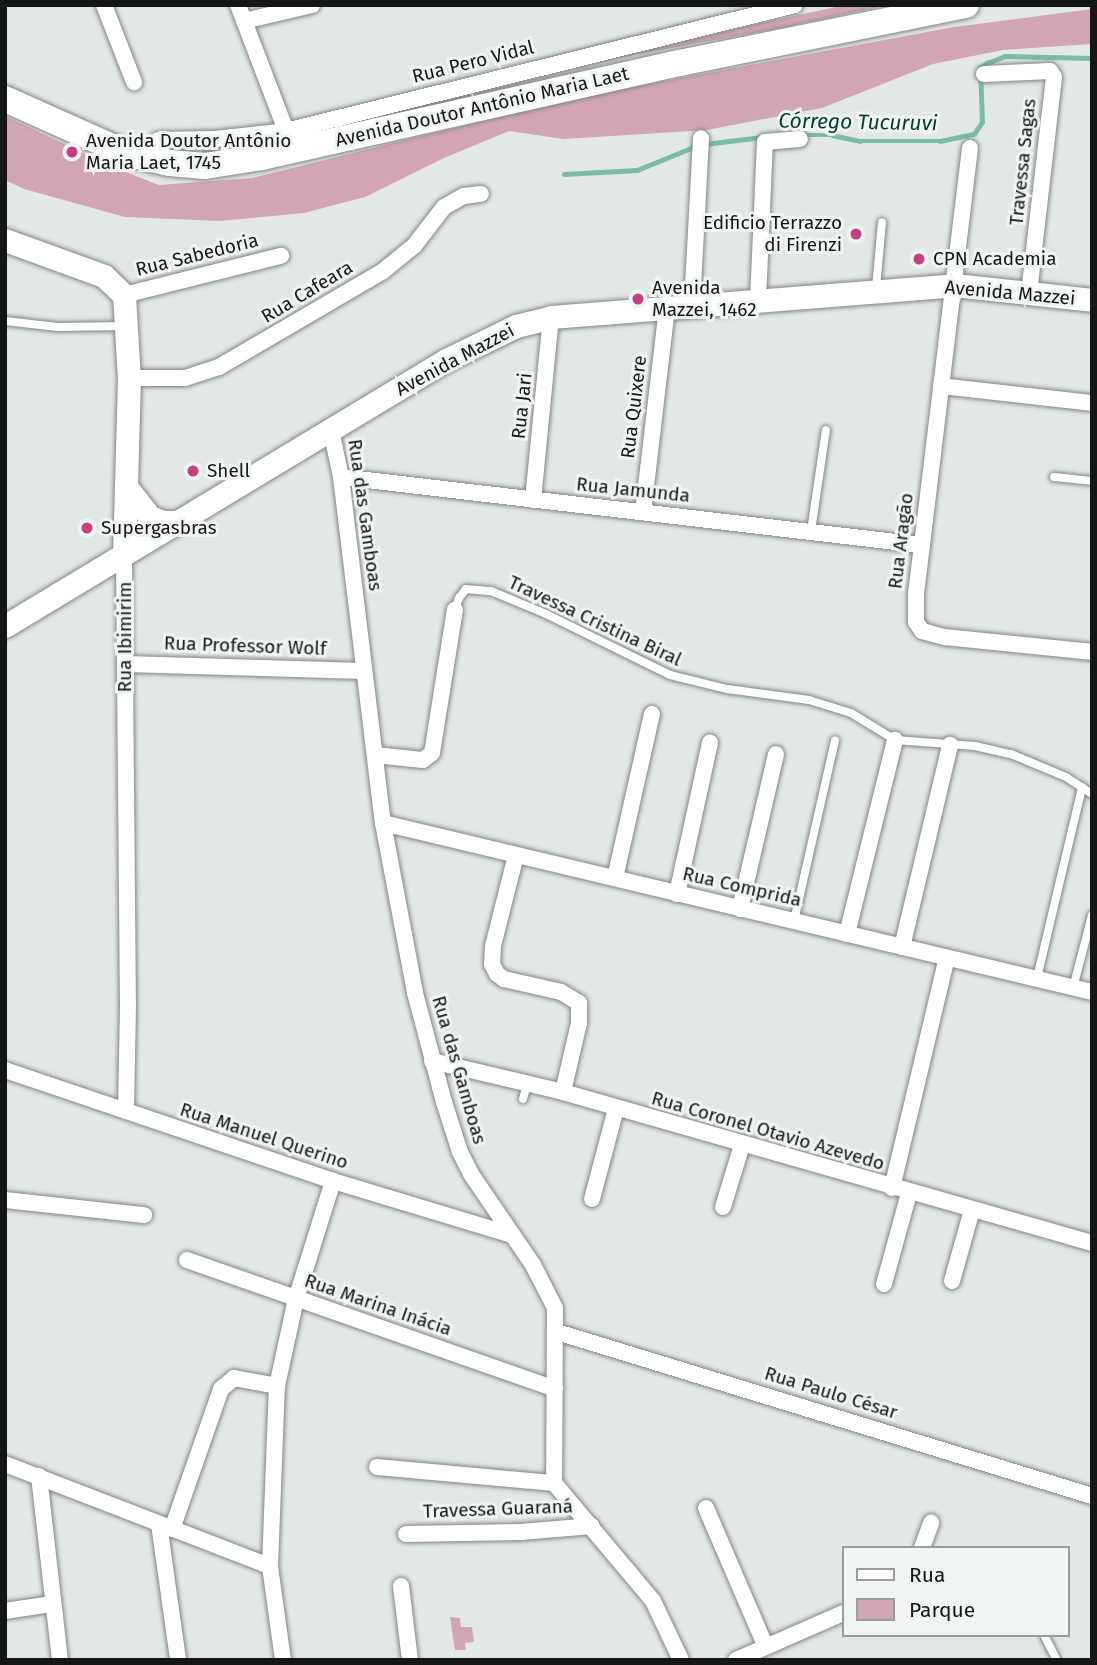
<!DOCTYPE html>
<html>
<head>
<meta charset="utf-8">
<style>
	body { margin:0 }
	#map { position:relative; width:1097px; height:1665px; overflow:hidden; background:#e2e8e6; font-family:"Fira Sans",sans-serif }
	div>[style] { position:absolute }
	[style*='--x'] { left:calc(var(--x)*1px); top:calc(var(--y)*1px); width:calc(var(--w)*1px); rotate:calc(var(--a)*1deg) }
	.green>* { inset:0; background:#d2a5b5 }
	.stream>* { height:4.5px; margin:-2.25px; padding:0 2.25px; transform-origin:2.25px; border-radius:2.25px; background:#7abca6 }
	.roads { filter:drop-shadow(0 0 2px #808583) drop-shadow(0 0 2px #808583) }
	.lane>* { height:8px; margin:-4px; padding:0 4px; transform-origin:4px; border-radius:4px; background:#fff }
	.street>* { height:16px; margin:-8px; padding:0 8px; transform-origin:8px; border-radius:8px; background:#fff }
	.secondary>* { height:23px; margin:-11.5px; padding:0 11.5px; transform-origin:11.5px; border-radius:11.5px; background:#fff }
	.primary>* { height:26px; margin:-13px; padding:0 13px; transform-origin:13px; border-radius:13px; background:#fff }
	.dots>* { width:19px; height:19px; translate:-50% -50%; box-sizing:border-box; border:4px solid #f0f5f3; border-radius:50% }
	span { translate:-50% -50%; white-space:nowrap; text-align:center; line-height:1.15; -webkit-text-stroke:6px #f0f5f3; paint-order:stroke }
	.street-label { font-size:19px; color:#151716 }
	.poi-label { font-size:19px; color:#151716 }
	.left { translate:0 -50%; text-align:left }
	.right { translate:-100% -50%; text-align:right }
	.water-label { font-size:21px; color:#003d2e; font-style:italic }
	.frame { position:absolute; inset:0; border:7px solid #151716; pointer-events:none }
	.legend { position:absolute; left:842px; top:1546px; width:228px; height:91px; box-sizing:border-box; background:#f0f5f3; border:2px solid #989c9b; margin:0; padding:9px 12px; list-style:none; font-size:21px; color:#151716 }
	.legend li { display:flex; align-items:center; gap:14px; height:35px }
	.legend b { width:35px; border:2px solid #989c9b }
</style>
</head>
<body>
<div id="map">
	<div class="green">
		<i style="clip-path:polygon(845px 5px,888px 5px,781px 28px,525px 75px,251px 144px,203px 153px,202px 149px,269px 139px,456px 90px,711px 34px)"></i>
		<i style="clip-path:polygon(1092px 9px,1092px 44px,1003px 50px,933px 64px,822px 108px,707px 130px,564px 139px,509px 131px,444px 158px,365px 197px,304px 213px,220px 221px,125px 217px,24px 189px,5px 180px,5px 116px,113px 167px,159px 185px,252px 178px,584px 96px,954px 27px)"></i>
		<i style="clip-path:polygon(450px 1617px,460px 1618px,461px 1627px,472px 1627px,474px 1642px,465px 1643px,466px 1650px,455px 1650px)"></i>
	</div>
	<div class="stream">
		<i style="--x:802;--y:135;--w:30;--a:0"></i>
		<i style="--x:832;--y:135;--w:29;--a:12"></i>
		<i style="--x:860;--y:141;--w:80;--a:0"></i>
		<i style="--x:940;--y:141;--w:35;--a:-12"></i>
		<i style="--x:974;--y:134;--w:14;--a:-56"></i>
		<i style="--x:982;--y:122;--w:54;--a:-92.1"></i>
		<i style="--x:980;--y:68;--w:9;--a:-36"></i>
		<i style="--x:987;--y:63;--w:19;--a:-21"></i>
		<i style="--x:1005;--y:56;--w:87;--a:1.3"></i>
		<i style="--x:705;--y:144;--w:57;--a:-7"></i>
		<i style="--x:564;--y:174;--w:73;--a:-3.1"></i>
		<i style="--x:637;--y:170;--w:64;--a:-22.1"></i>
	</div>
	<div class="roads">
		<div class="lane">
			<i style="--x:876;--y:288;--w:66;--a:-84.8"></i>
			<i style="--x:5;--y:321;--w:53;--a:6.5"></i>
			<i style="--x:58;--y:327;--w:66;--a:-0.9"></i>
			<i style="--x:1054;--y:477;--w:38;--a:6"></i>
			<i style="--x:811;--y:531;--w:102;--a:-81.6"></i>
			<i style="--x:455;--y:610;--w:13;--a:-72"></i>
			<i style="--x:459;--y:598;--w:11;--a:-52"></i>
			<i style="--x:466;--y:589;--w:25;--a:5"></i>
			<i style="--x:491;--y:591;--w:60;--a:22.7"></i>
			<i style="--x:546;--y:614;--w:138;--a:26.2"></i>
			<i style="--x:670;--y:675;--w:59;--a:13.8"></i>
			<i style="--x:727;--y:689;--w:83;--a:7.6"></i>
			<i style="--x:809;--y:700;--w:44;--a:17.2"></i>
			<i style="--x:851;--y:713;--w:52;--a:31.5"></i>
			<i style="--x:895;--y:740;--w:80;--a:4.3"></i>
			<i style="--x:975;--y:746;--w:37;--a:13"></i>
			<i style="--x:1011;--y:754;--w:60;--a:22.7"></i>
			<i style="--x:1066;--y:777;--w:31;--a:33"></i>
			<i style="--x:794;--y:921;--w:185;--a:-77.2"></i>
			<i style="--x:1037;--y:978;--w:196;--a:-76.7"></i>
			<i style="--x:1073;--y:988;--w:75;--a:-75.4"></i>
			<i style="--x:523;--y:1099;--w:16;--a:-75"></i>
			<i style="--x:1044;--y:1635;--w:28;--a:63"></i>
		</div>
		<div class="street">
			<i style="--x:104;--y:5;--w:83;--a:68.7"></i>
			<i style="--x:238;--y:5;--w:135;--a:69.1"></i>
			<i style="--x:244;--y:21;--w:70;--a:-13.2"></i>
			<i style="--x:984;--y:74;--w:66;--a:-2.6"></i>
			<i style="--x:1050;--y:71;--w:7;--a:56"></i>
			<i style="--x:1054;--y:77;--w:216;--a:96.6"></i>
			<i style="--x:158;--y:140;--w:57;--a:-1"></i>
			<i style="--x:215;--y:139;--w:71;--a:-6.4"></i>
			<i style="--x:286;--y:131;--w:524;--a:-13.9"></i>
			<i style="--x:970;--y:148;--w:447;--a:96.9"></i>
			<i style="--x:916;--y:592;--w:30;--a:90"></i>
			<i style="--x:916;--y:622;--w:11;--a:56"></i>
			<i style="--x:922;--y:631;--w:24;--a:15"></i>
			<i style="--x:945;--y:637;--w:148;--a:5.8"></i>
			<i style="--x:124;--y:295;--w:162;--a:-14"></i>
			<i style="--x:758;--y:301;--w:159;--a:-87.5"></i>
			<i style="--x:765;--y:142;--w:35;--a:-5"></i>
			<i style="--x:692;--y:305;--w:167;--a:-86.9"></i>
			<i style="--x:129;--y:378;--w:56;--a:0"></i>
			<i style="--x:185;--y:378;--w:36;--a:-18"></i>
			<i style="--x:219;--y:367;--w:190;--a:-30.3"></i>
			<i style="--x:383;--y:271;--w:40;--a:-39"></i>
			<i style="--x:414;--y:246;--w:49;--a:-52.4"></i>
			<i style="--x:444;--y:207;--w:23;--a:-29"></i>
			<i style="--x:464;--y:196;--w:17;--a:-7"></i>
			<i style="--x:941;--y:386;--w:152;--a:6.4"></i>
			<i style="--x:331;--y:430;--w:48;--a:78"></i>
			<i style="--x:341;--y:477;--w:349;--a:83.1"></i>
			<i style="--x:383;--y:823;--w:173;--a:79.3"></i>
			<i style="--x:415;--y:993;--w:113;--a:75.1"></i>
			<i style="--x:444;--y:1102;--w:52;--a:72.3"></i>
			<i style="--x:460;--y:1152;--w:25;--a:63"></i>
			<i style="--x:471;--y:1174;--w:110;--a:55.7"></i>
			<i style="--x:533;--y:1265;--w:48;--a:62.9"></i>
			<i style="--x:555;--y:1308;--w:175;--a:90.3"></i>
			<i style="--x:554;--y:1483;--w:154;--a:50"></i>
			<i style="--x:653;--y:1601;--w:65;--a:64.6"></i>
			<i style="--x:341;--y:477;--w:585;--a:6.68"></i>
			<i style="--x:533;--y:500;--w:184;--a:-84.4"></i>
			<i style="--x:643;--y:512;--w:206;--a:-83.3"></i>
			<i style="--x:124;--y:554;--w:451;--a:89.5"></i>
			<i style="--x:128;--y:1005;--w:106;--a:91.1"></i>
			<i style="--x:125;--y:664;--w:239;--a:1.7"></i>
			<i style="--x:375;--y:755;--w:48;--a:5.9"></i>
			<i style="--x:423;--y:760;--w:11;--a:-38"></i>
			<i style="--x:432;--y:753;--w:145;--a:-80.9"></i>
			<i style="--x:383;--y:823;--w:729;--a:13.41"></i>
			<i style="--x:516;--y:855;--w:94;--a:104.2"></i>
			<i style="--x:493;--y:946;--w:18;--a:93"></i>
			<i style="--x:492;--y:964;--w:11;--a:63"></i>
			<i style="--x:497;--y:974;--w:9;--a:36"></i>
			<i style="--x:504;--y:979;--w:58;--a:12.8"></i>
			<i style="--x:561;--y:992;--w:21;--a:31"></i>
			<i style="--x:579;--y:1003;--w:20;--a:90"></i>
			<i style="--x:579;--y:1023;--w:71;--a:103.1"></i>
			<i style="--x:615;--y:878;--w:168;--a:-77.3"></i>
			<i style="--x:677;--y:894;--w:155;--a:-77.7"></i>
			<i style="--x:740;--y:909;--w:159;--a:-76.9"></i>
			<i style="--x:847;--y:934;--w:200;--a:-76.1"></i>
			<i style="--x:902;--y:947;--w:208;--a:-76.6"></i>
			<i style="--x:432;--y:1061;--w:135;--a:13.3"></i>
			<i style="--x:563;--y:1092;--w:550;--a:15.93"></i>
			<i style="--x:5;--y:1070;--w:346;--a:18.7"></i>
			<i style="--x:333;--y:1181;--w:187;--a:16.8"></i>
			<i style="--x:892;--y:1188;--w:236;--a:-76.6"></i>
			<i style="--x:592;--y:1199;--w:93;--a:-75.1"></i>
			<i style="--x:5;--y:1200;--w:140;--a:6.2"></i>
			<i style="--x:723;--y:1207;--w:65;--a:-73"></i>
			<i style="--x:187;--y:1260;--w:390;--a:19.3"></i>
			<i style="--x:952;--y:1281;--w:74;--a:-74.3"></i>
			<i style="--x:884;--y:1284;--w:94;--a:-74.6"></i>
			<i style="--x:557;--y:1332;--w:560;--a:17.04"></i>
			<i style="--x:5;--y:1464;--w:284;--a:21.1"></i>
			<i style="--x:377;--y:1467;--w:178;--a:5.2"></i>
			<i style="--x:39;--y:1476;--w:185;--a:83.5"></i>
			<i style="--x:706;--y:1508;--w:151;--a:66.7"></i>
			<i style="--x:159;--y:1524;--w:137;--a:82"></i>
			<i style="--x:172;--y:1529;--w:148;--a:-70.7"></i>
			<i style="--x:221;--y:1389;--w:17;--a:-40"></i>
			<i style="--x:234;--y:1378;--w:44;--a:10.5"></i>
			<i style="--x:406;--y:1534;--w:115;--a:-1"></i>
			<i style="--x:521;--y:1532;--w:71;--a:-4.8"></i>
			<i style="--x:922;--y:1548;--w:27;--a:-70"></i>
			<i style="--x:401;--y:1586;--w:75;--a:83.1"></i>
			<i style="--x:5;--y:1611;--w:48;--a:-8.5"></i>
			<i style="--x:283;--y:1660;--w:95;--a:-97.9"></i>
			<i style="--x:270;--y:1566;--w:180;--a:-87.8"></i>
			<i style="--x:277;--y:1386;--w:89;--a:-77.7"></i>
			<i style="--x:296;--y:1299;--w:124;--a:-72.6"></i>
			<i style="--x:736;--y:1660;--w:117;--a:-23.7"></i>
		</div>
		<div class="secondary">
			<i style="--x:5;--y:240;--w:105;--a:20"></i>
			<i style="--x:104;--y:276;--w:28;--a:44"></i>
			<i style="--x:124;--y:295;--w:83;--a:86.6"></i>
			<i style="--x:129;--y:378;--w:176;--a:91.6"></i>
			<i style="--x:128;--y:489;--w:36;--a:52"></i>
			<i style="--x:150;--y:517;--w:14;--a:21"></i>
			<i style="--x:163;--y:522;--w:15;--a:0"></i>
			<i style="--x:5;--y:626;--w:515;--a:-31.1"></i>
			<i style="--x:446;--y:360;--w:78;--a:-25.9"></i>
			<i style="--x:516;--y:326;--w:36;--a:-14"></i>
			<i style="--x:551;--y:317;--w:405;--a:-4.5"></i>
			<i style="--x:955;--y:285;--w:138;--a:6.2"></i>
		</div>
		<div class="primary">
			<i style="--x:5;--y:99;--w:133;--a:24.1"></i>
			<i style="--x:126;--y:153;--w:45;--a:12.8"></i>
			<i style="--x:170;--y:163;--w:35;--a:5"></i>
			<i style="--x:205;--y:166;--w:58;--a:-9"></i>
			<i style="--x:262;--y:157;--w:428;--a:-12.7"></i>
			<i style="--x:680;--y:63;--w:292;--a:-11.5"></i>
		</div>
	</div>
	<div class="dots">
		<i style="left:72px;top:152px;background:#c63f7e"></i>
		<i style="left:856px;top:234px;background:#c63f7e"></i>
		<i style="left:919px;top:259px;background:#c63f7e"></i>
		<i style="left:638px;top:299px;background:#c63f7e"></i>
		<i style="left:193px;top:471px;background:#c63f7e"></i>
		<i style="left:87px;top:528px;background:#c63f7e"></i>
	</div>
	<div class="street-label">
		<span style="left:473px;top:62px;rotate:-14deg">Rua Pero Vidal</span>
		<span style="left:482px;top:107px;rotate:-13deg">Avenida Doutor Antônio Maria Laet</span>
		<span style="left:1023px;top:162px;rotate:-84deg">Travessa Sagas</span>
		<span style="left:197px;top:255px;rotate:-14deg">Rua Sabedoria</span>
		<span style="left:307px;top:292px;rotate:-31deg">Rua Cafeara</span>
		<span style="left:1010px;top:293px;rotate:5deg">Avenida Mazzei</span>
		<span style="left:455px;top:360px;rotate:-28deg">Avenida Mazzei</span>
		<span style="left:522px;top:406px;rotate:-84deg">Rua Jari</span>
		<span style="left:634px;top:407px;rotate:-83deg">Rua Quixere</span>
		<span style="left:633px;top:490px;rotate:6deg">Rua Jamunda</span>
		<span style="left:365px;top:515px;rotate:82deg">Rua das Gamboas</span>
		<span style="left:901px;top:541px;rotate:-83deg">Rua Aragão</span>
		<span style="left:595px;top:621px;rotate:25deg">Travessa Cristina Biral</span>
		<span style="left:125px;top:637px;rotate:-90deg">Rua Ibimirim</span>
		<span style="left:245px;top:646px;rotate:2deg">Rua Professor Wolf</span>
		<span style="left:742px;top:887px;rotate:13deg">Rua Comprida</span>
		<span style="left:459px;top:1070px;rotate:74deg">Rua das Gamboas</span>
		<span style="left:768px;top:1131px;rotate:16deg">Rua Coronel Otavio Azevedo</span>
		<span style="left:264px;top:1136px;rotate:18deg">Rua Manuel Querino</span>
		<span style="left:378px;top:1305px;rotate:19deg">Rua Marina Inácia</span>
		<span style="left:831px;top:1393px;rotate:17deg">Rua Paulo César</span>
		<span style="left:498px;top:1509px;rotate:-2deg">Travessa Guaraná</span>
	</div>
	<div class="poi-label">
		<span class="left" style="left:86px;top:152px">Avenida Doutor Antônio<br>Maria Laet, 1745</span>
		<span class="right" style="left:842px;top:234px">Edificio Terrazzo<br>di Firenzi</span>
		<span class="left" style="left:933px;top:259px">CPN Academia</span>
		<span class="left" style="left:652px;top:299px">Avenida<br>Mazzei, 1462</span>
		<span class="left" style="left:207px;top:471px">Shell</span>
		<span class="left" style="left:101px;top:528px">Supergasbras</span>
	</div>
	<div class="water-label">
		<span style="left:858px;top:122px;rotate:1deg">Córrego Tucuruvi</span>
	</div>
	<div class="frame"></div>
	<ul class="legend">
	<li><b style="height:9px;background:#fff"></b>Rua</li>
	<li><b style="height:19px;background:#d2a5b5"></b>Parque</li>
	</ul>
</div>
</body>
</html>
